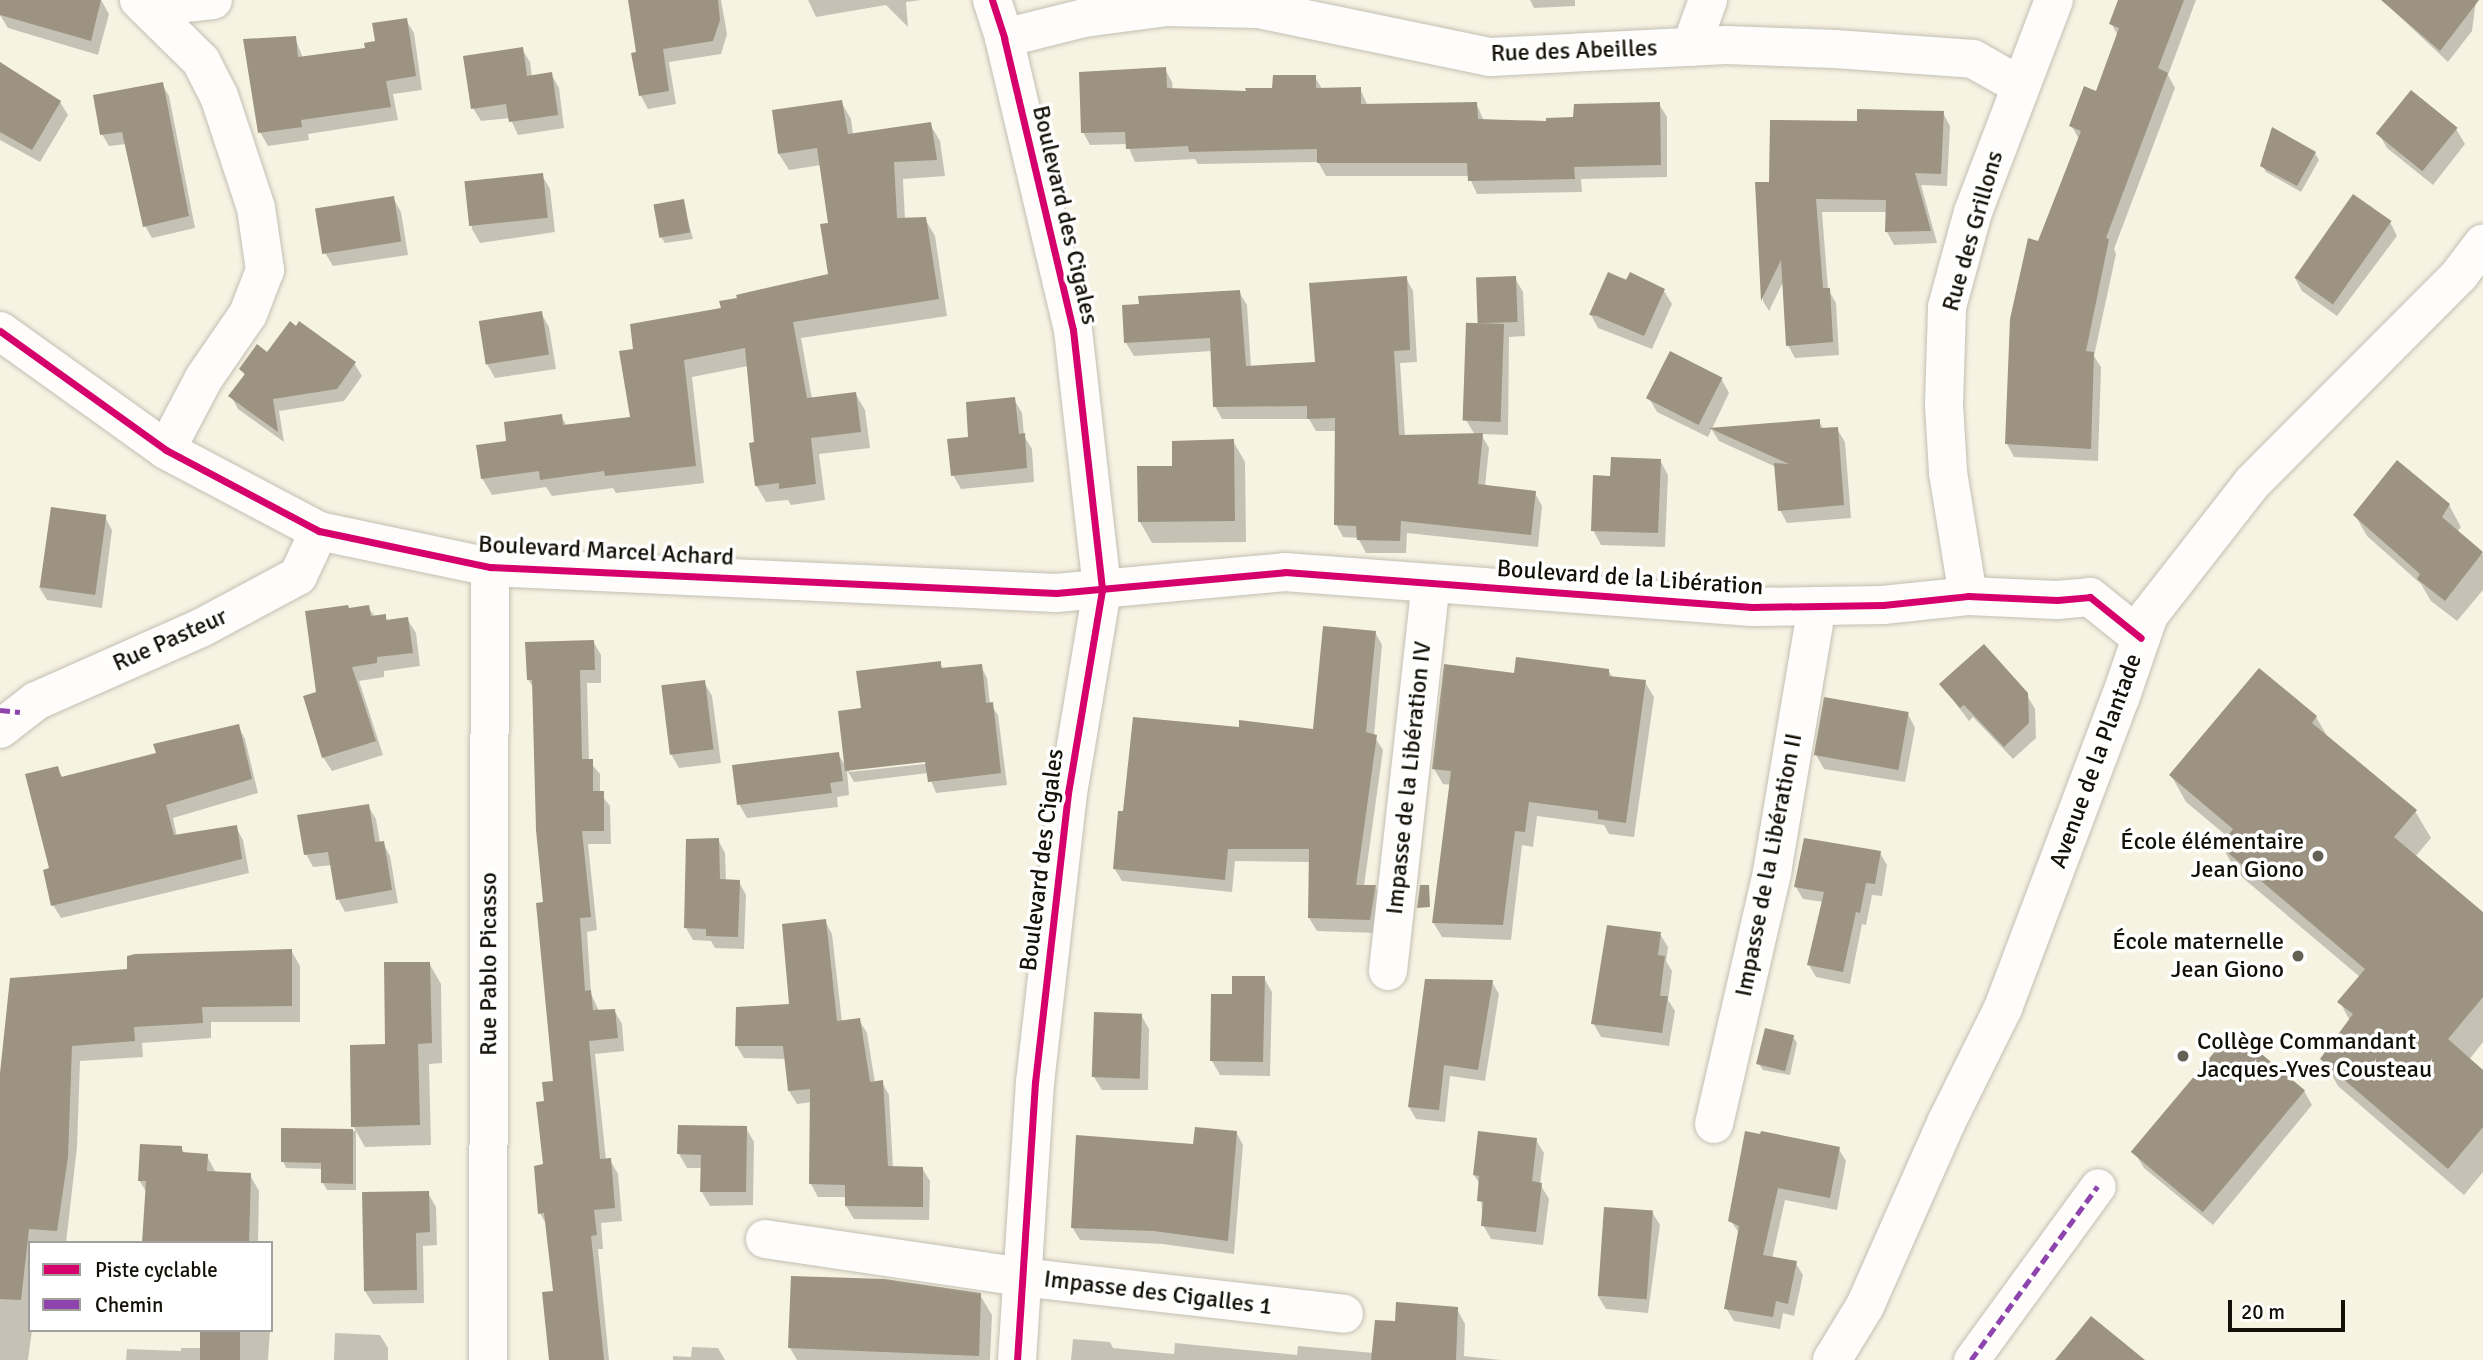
<!DOCTYPE html>
<html>
<head>
<meta charset="utf-8">
<style>
	body { margin:0 }
	#map { position:relative; width:2483px; height:1360px; overflow:hidden; background:#f7f3e3; font-family:Signika,sans-serif }
	div>[style] { position:absolute }
	[style*='--x'] { left:calc(var(--x)*1px); top:calc(var(--y)*1px); width:calc(var(--w)*1px); rotate:calc(var(--a)*1deg) }
	.shadow>* { inset:0; background:#0003 }
	.building>* { inset:0; background:#9c9382; transform-origin:0 0 }
	.roads { filter:drop-shadow(0 0 2px #c2bfb3) drop-shadow(0 0 2px #c2bfb3) }
	.pedestrian>* { height:35px; margin:-17.5px; padding:0 17.5px; transform-origin:17.5px; border-radius:17.5px; background:#fefdfb }
	.minor>* { height:38px; margin:-19px; padding:0 19px; transform-origin:19px; border-radius:19px; background:#fefdfb }
	.quiet>* { height:5px; margin-top:-2.5px; transform-origin:0; background:repeating-linear-gradient(90deg,#8e44ad 0 10px,transparent 0 15px) }
	.cycleway>* { height:7px; margin:-3.5px; padding:0 3.5px; transform-origin:3.5px; border-radius:3.5px; background:#d6006c }
	.dots>* { width:19px; height:19px; translate:-50% -50%; box-sizing:border-box; border:4px solid #fff; border-radius:50% }
	span { translate:-50% -50%; white-space:nowrap; text-align:center; line-height:1.15; -webkit-text-stroke:7px #fff; paint-order:stroke }
	.street-label { font-size:24px; color:#131107 }
	.poi-label { font-size:24px; color:#131107 }
	.right { translate:-100% -50%; text-align:right }
	.left { translate:0 -50%; text-align:left }
	.legend { position:absolute; left:28px; top:1241px; width:245px; height:91px; box-sizing:border-box; background:#fff; border:2px solid #a1a09c; margin:0; padding:9px 12px; list-style:none; font-size:21px; color:#131107 }
	.legend li { display:flex; align-items:center; gap:14px; height:35px }
	.legend b { width:35px; border:2px solid #a1a09c }
	.scale { position:absolute; left:2228px; top:1300px; width:117px; height:32px; box-sizing:border-box; border:4px solid #131107; border-top:0; padding-left:9px; font-size:21px; line-height:24px; white-space:nowrap; color:#131107; -webkit-text-stroke:5px #fff; paint-order:stroke }
</style>
</head>
<body>
<div id="map">
	<div class="shadow">
		<i style="clip-path:polygon(3px 0,101px 0,109px 14px,98px 55px,8px 28px,0 15px)"></i>
		<i style="clip-path:polygon(644px 0,721px 0,727px 34px,721px 54px,669px 62px,676px 104px,648px 109px,641px 96px,638px 53px)"></i>
		<i style="clip-path:polygon(808px 0,921px 0,906px 2px,908px 27px,886px 5px,816px 17px)"></i>
		<i style="clip-path:polygon(1530px 0,1575px 0,1575px 6px,1534px 8px)"></i>
		<i style="clip-path:polygon(2120px 0,2196px 0,2168px 75px,2175px 88px,2114px 249px,2116px 254px,2094px 356px,2101px 367px,2098px 461px,2014px 457px,2007px 444px,2039px 243px,2079px 139px,2071px 125px,2097px 93px,2118px 36px,2111px 23px)"></i>
		<i style="clip-path:polygon(2382px 0,2476px 0,2472px 31px,2448px 62px)"></i>
		<i style="clip-path:polygon(406px 20px,414px 33px,422px 90px,393px 94px,398px 120px,308px 134px,309px 140px,268px 146px,260px 132px,295px 38px,303px 58px,367px 50px)"></i>
		<i style="clip-path:polygon(522px 49px,530px 62px,532px 77px,551px 74px,559px 88px,564px 128px,518px 135px,510px 118px,481px 121px,473px 108px)"></i>
		<i style="clip-path:polygon(1165px 69px,1172px 82px,1173px 90px,1248px 92px,1274px 90px,1315px 77px,1322px 89px,1360px 89px,1368px 106px,1476px 103px,1484px 121px,1548px 122px,1659px 104px,1667px 117px,1667px 177px,1581px 179px,1582px 192px,1477px 194px,1469px 176px,1326px 176px,1318px 162px,1198px 164px,1195px 159px,1135px 162px,1127px 144px,1090px 145px,1083px 132px)"></i>
		<i style="clip-path:polygon(0 71px,60px 102px,68px 115px,40px 162px,0 140px)"></i>
		<i style="clip-path:polygon(162px 84px,169px 96px,195px 228px,152px 238px,145px 226px,126px 144px,109px 146px,102px 134px)"></i>
		<i style="clip-path:polygon(841px 102px,851px 119px,853px 135px,930px 124px,940px 141px,945px 176px,903px 179px,905px 220px,925px 219px,935px 236px,947px 316px,801px 338px,812px 399px,855px 393px,865px 410px,870px 448px,819px 454px,825px 500px,791px 505px,788px 500px,766px 502px,756px 485px,756px 444px,748px 366px,692px 377px,704px 483px,616px 493px,613px 488px,552px 496px,546px 487px,492px 495px,482px 478px,508px 442px,561px 416px,567px 426px,632px 419px,635px 350px,723px 309px,830px 275px,830px 224px,821px 165px,789px 170px,779px 154px)"></i>
		<i style="clip-path:polygon(1943px 113px,1950px 126px,1947px 186px,1921px 185px,1937px 243px,1894px 245px,1887px 232px,1888px 212px,1822px 212px,1828px 289px,1836px 303px,1839px 355px,1795px 358px,1788px 345px,1784px 280px,1769px 311px,1763px 301px,1757px 183px,1771px 184px,1858px 122px)"></i>
		<i style="clip-path:polygon(2456px 129px,2465px 144px,2433px 185px,2387px 148px,2379px 134px)"></i>
		<i style="clip-path:polygon(2315px 153px,2319px 160px,2301px 192px,2266px 172px,2262px 165px)"></i>
		<i style="clip-path:polygon(542px 175px,550px 189px,555px 232px,480px 243px,472px 229px,467px 187px)"></i>
		<i style="clip-path:polygon(393px 198px,401px 212px,408px 255px,333px 266px,324px 251px)"></i>
		<i style="clip-path:polygon(683px 201px,693px 239px,665px 243px,661px 237px)"></i>
		<i style="clip-path:polygon(2390px 222px,2397px 236px,2337px 316px,2302px 291px,2295px 278px)"></i>
		<i style="clip-path:polygon(1609px 274px,1664px 291px,1672px 304px,1652px 349px,1598px 328px,1591px 315px)"></i>
		<i style="clip-path:polygon(1406px 278px,1413px 291px,1417px 362px,1400px 363px,1405px 436px,1475px 435px,1466px 420px,1482px 327px,1480px 323px,1515px 278px,1523px 292px,1525px 336px,1509px 337px,1508px 435px,1481px 434px,1489px 448px,1485px 487px,1535px 493px,1542px 506px,1538px 547px,1407px 533px,1406px 553px,1366px 553px,1358px 538px,1343px 537px,1336px 524px,1337px 431px,1316px 431px,1309px 419px,1222px 419px,1215px 406px,1212px 351px,1134px 356px,1126px 343px,1239px 292px,1247px 305px,1251px 367px,1316px 363px)"></i>
		<i style="clip-path:polygon(541px 313px,549px 327px,556px 369px,495px 378px,487px 364px)"></i>
		<i style="clip-path:polygon(354px 363px,362px 376px,344px 401px,279px 411px,284px 442px,238px 409px,231px 396px,246px 377px,241px 369px)"></i>
		<i style="clip-path:polygon(1722px 380px,1729px 393px,1708px 437px,1657px 412px,1649px 398px)"></i>
		<i style="clip-path:polygon(1014px 399px,1022px 413px,1024px 436px,1032px 449px,1034px 482px,961px 489px,953px 475px,970px 438px)"></i>
		<i style="clip-path:polygon(1819px 421px,1824px 430px,1837px 429px,1845px 442px,1851px 518px,1787px 523px,1780px 510px,1776px 467px,1719px 441px,1712px 430px)"></i>
		<i style="clip-path:polygon(1233px 441px,1245px 462px,1246px 542px,1152px 543px,1140px 522px,1174px 467px)"></i>
		<i style="clip-path:polygon(1660px 460px,1668px 475px,1665px 547px,1601px 545px,1593px 530px,1611px 478px)"></i>
		<i style="clip-path:polygon(2449px 505px,2461px 527px,2457px 532px,2483px 555px,2483px 590px,2457px 621px,2431px 601px,2421px 584px,2367px 536px,2355px 515px)"></i>
		<i style="clip-path:polygon(105px 517px,112px 530px,102px 608px,47px 600px,39px 587px)"></i>
		<i style="clip-path:polygon(368px 607px,375px 617px,385px 616px,388px 621px,407px 619px,416px 633px,420px 666px,384px 671px,384px 677px,359px 681px,383px 755px,332px 771px,323px 757px,318px 693px)"></i>
		<i style="clip-path:polygon(1375px 632px,1382px 645px,1374px 736px,1383px 750px,1364px 886px,1375px 886px,1382px 900px,1377px 933px,1317px 931px,1309px 918px,1310px 862px,1235px 861px,1232px 892px,1122px 881px,1114px 868px,1125px 813px,1241px 729px,1314px 731px)"></i>
		<i style="clip-path:polygon(593px 641px,601px 655px,601px 683px,587px 683px,589px 761px,600px 774px,600px 793px,610px 806px,611px 844px,588px 844px,597px 930px,587px 932px,591px 994px,599px 1011px,614px 1010px,622px 1024px,624px 1051px,595px 1054px,606px 1160px,610px 1160px,618px 1174px,622px 1221px,601px 1223px,603px 1249px,598px 1249px,609px 1360px,550px 1360px,555px 1293px,548px 1227px,540px 1213px,545px 1166px,546px 1102px,555px 1082px,534px 689px,528px 679px)"></i>
		<i style="clip-path:polygon(evenodd,940px 663px,944px 670px,981px 666px,987px 678px,990px 704px,998px 715px,1007px 785px,936px 793px,928px 773px,854px 782px,847px 770px,849px 795px,837px 797px,838px 807px,747px 818px,739px 804px,838px 754px,847px 768px,863px 709px,940px 663px,934px 759px,934px 763px,849px 772px,849px 769px,934px 759px)"></i>
		<i style="clip-path:polygon(1608px 670px,1613px 678px,1645px 682px,1654px 697px,1634px 837px,1609px 834px,1604px 825px,1537px 816px,1533px 847px,1522px 845px,1511px 940px,1442px 937px,1433px 922px,1451px 785px,1443px 784px,1434px 769px,1516px 675px)"></i>
		<i style="clip-path:polygon(704px 682px,712px 696px,721px 763px,679px 768px,671px 754px)"></i>
		<i style="clip-path:polygon(1941px 684px,2026px 694px,2035px 709px,2036px 738px,2013px 759px,1973px 717px,1969px 721px)"></i>
		<i style="clip-path:polygon(1908px 714px,1915px 728px,1905px 782px,1824px 769px,1816px 755px)"></i>
		<i style="clip-path:polygon(2316px 717px,2329px 739px,2415px 811px,2431px 838px,2415px 857px,2483px 915px,2483px 1042px,2469px 1060px,2483px 1072px,2483px 1172px,2464px 1195px,2338px 1086px,2323px 1059px,2350px 1021px,2340px 1002px,2360px 977px,2237px 873px,2222px 846px,2228px 837px,2186px 802px,2171px 775px)"></i>
		<i style="clip-path:polygon(238px 726px,245px 739px,258px 793px,173px 818px,177px 837px,236px 827px,243px 840px,249px 873px,61px 918px,53px 905px,57px 768px,63px 778px,158px 755px)"></i>
		<i style="clip-path:polygon(368px 806px,376px 819px,380px 843px,383px 843px,390px 856px,398px 903px,345px 912px,338px 899px,332px 865px,313px 867px,306px 854px)"></i>
		<i style="clip-path:polygon(718px 840px,725px 853px,726px 881px,739px 882px,746px 895px,744px 949px,715px 948px,711px 941px,693px 940px,686px 928px)"></i>
		<i style="clip-path:polygon(1880px 853px,1887px 865px,1882px 896px,1872px 895px,1866px 925px,1862px 924px,1850px 984px,1816px 977px,1809px 965px,1824px 902px,1803px 899px,1796px 887px)"></i>
		<i style="clip-path:polygon(825px 921px,832px 934px,842px 1022px,859px 1020px,867px 1033px,875px 1083px,882px 1082px,889px 1095px,893px 1168px,922px 1168px,930px 1181px,929px 1220px,854px 1219px,846px 1206px,846px 1197px,818px 1197px,811px 1184px,812px 1102px,797px 1104px,789px 1091px,786px 1059px,744px 1058px,736px 1045px,791px 1005px)"></i>
		<i style="clip-path:polygon(1660px 934px,1668px 947px,1666px 961px,1672px 971px,1668px 1000px,1675px 1011px,1669px 1046px,1601px 1037px,1593px 1023px)"></i>
		<i style="clip-path:polygon(291px 950px,300px 966px,300px 1022px,211px 1022px,211px 1038px,142px 1043px,143px 1057px,80px 1061px,77px 1147px,66px 1243px,30px 1243px,30px 1330px,32px 1330px,28px 1360px,0 1360px,0 1085px,128px 970px)"></i>
		<i style="clip-path:polygon(429px 963px,441px 984px,442px 1063px,429px 1064px,431px 1145px,365px 1147px,356px 1131px,356px 1190px,327px 1190px,323px 1183px,323px 1169px,286px 1168px,283px 1161px,282px 1130px,356px 1131px,353px 1126px,387px 1046px)"></i>
		<i style="clip-path:polygon(1264px 978px,1272px 992px,1270px 1076px,1220px 1075px,1212px 1061px,1234px 996px)"></i>
		<i style="clip-path:polygon(1492px 982px,1499px 994px,1485px 1081px,1450px 1076px,1445px 1122px,1416px 1119px,1409px 1107px)"></i>
		<i style="clip-path:polygon(1141px 1015px,1149px 1029px,1148px 1090px,1102px 1090px,1094px 1077px)"></i>
		<i style="clip-path:polygon(1793px 1037px,1797px 1043px,1790px 1075px,1763px 1070px,1759px 1064px)"></i>
		<i style="clip-path:polygon(2304px 1091px,2312px 1105px,2213px 1225px,2144px 1168px,2136px 1155px)"></i>
		<i style="clip-path:polygon(746px 1128px,754px 1142px,753px 1205px,710px 1206px,702px 1192px,703px 1168px,687px 1168px,679px 1154px)"></i>
		<i style="clip-path:polygon(1236px 1132px,1243px 1145px,1234px 1254px,1163px 1244px,1080px 1240px,1072px 1227px,1195px 1146px)"></i>
		<i style="clip-path:polygon(1746px 1133px,1838px 1148px,1846px 1161px,1837px 1210px,1785px 1200px,1772px 1259px,1795px 1262px,1803px 1275px,1794px 1316px,1783px 1313px,1780px 1329px,1734px 1321px,1726px 1308px,1740px 1234px,1730px 1220px)"></i>
		<i style="clip-path:polygon(1536px 1140px,1544px 1153px,1540px 1184px,1549px 1199px,1543px 1245px,1491px 1239px,1483px 1225px,1480px 1184px,1474px 1175px)"></i>
		<i style="clip-path:polygon(181px 1147px,185px 1154px,207px 1156px,216px 1173px,250px 1175px,259px 1191px,258px 1243px,144px 1243px,147px 1193px,139px 1180px)"></i>
		<i style="clip-path:polygon(428px 1193px,436px 1207px,437px 1245px,423px 1246px,424px 1303px,373px 1304px,365px 1291px)"></i>
		<i style="clip-path:polygon(1652px 1212px,1660px 1225px,1648px 1313px,1606px 1309px,1598px 1296px)"></i>
		<i style="clip-path:polygon(980px 1295px,992px 1315px,990px 1360px,797px 1360px,790px 1348px)"></i>
		<i style="clip-path:polygon(1457px 1309px,1465px 1324px,1464px 1356px,1501px 1360px,1071px 1360px,1073px 1339px,1110px 1342px,1113px 1348px,1174px 1354px,1175px 1343px,1297px 1355px,1298px 1346px,1374px 1353px,1397px 1323px)"></i>
		<i style="clip-path:polygon(202px 1330px,270px 1330px,268px 1360px,126px 1360px,127px 1349px,181px 1351px,181px 1348px,201px 1348px)"></i>
		<i style="clip-path:polygon(335px 1333px,380px 1335px,388px 1348px,388px 1360px,334px 1360px)"></i>
		<i style="clip-path:polygon(692px 1347px,718px 1348px,725px 1360px,673px 1360px,673px 1356px,691px 1357px)"></i>
	</div>
	<div class="building">
		<i style="clip-path:polygon(0 0,101px 0,91px 41px,0 15px)"></i>
		<i style="clip-path:polygon(628px 0,718px 0,720px 20px,713px 41px,663px 49px,669px 91px,639px 96px,631px 53px,636px 52px)"></i>
		<i style="clip-path:polygon(2118px 0,2184px 0,2158px 68px,2168px 73px,2106px 238px,2109px 239px,2086px 351px,2094px 352px,2091px 449px,2005px 444px,2010px 319px,2028px 238px,2038px 241px,2081px 131px,2069px 126px,2084px 86px,2096px 91px,2119px 28px,2109px 24px)"></i>
		<i style="clip-path:polygon(2381px 0,2479px 0,2440px 51px)"></i>
		<i style="clip-path:polygon(407px 18px,416px 76px,386px 81px,391px 107px,301px 120px,302px 127px,258px 133px,243px 39px,296px 36px,298px 57px,365px 48px,364px 43px,375px 41px,372px 23px)"></i>
		<i style="clip-path:polygon(523px 47px,527px 76px,552px 72px,558px 115px,509px 122px,506px 104px,471px 109px,463px 56px)"></i>
		<i style="clip-path:polygon(0 62px,61px 101px,32px 150px,0 132px)"></i>
		<i style="clip-path:polygon(1166px 67px,1167px 88px,1246px 91px,1245px 88px,1272px 88px,1273px 75px,1316px 75px,1316px 88px,1361px 87px,1361px 104px,1477px 102px,1478px 119px,1546px 121px,1546px 118px,1573px 117px,1574px 104px,1660px 102px,1661px 165px,1574px 167px,1575px 179px,1468px 181px,1467px 163px,1317px 163px,1317px 149px,1189px 152px,1188px 146px,1126px 149px,1125px 132px,1081px 133px,1079px 72px)"></i>
		<i style="clip-path:polygon(163px 82px,189px 216px,143px 227px,122px 132px,100px 135px,93px 95px)"></i>
		<i style="left:2411px;top:90px;width:60px;height:56px;rotate:39deg"></i>
		<i style="clip-path:polygon(842px 100px,848px 134px,931px 122px,937px 160px,894px 162px,897px 218px,926px 217px,939px 299px,793px 322px,807px 398px,856px 392px,861px 432px,811px 438px,816px 484px,779px 489px,779px 483px,755px 486px,749px 443px,754px 442px,745px 348px,684px 360px,696px 466px,605px 476px,604px 471px,540px 480px,539px 471px,481px 479px,476px 445px,506px 441px,504px 422px,562px 414px,563px 425px,630px 417px,619px 351px,633px 349px,630px 324px,721px 308px,719px 301px,737px 298px,736px 295px,828px 274px,820px 224px,828px 223px,817px 148px,778px 154px,772px 110px)"></i>
		<i style="clip-path:polygon(1857px 109px,1944px 111px,1941px 174px,1915px 173px,1931px 231px,1885px 232px,1886px 200px,1816px 199px,1823px 288px,1830px 288px,1833px 342px,1786px 346px,1781px 260px,1761px 301px,1755px 182px,1769px 182px,1770px 120px,1857px 121px)"></i>
		<i style="clip-path:polygon(2272px 127px,2316px 152px,2297px 186px,2260px 166px)"></i>
		<i style="left:543px;top:173px;width:45px;height:79px;rotate:84deg"></i>
		<i style="left:2353px;top:194px;width:47px;height:102px;rotate:35deg"></i>
		<i style="left:394px;top:196px;width:46px;height:80px;rotate:81deg"></i>
		<i style="left:684px;top:199px;width:34px;height:31px;rotate:80deg"></i>
		<i style="clip-path:polygon(1608px 272px,1626px 280px,1630px 272px,1665px 289px,1644px 336px,1597px 316px,1589px 315px)"></i>
		<i style="clip-path:polygon(1407px 276px,1410px 350px,1394px 351px,1399px 435px,1483px 433px,1478px 484px,1536px 491px,1531px 535px,1401px 521px,1400px 541px,1357px 540px,1356px 526px,1334px 525px,1335px 418px,1307px 419px,1307px 406px,1213px 407px,1210px 338px,1124px 343px,1122px 305px,1139px 304px,1138px 296px,1240px 290px,1246px 366px,1315px 362px,1309px 283px)"></i>
		<i style="left:1516px;top:276px;width:46px;height:40px;rotate:88deg"></i>
		<i style="left:542px;top:311px;width:44px;height:64px;rotate:81deg"></i>
		<i style="clip-path:polygon(290px 321px,296px 326px,299px 321px,356px 362px,337px 389px,273px 399px,278px 432px,228px 396px,245px 374px,239px 369px,257px 344px,267px 352px)"></i>
		<i style="left:1504px;top:324px;width:98px;height:38px;rotate:92deg"></i>
		<i style="left:1670px;top:351px;width:59px;height:53px;rotate:27deg"></i>
		<i style="clip-path:polygon(1015px 397px,1019px 434px,1025px 433px,1027px 468px,951px 476px,947px 439px,968px 437px,966px 402px)"></i>
		<i style="clip-path:polygon(1820px 419px,1820px 428px,1838px 427px,1844px 505px,1778px 511px,1774px 463px,1789px 464px,1709px 428px)"></i>
		<i style="clip-path:polygon(1234px 439px,1235px 521px,1138px 522px,1137px 466px,1172px 466px,1172px 441px)"></i>
		<i style="clip-path:polygon(1611px 457px,1661px 459px,1658px 533px,1591px 531px,1593px 475px,1610px 476px)"></i>
		<i style="clip-path:polygon(2397px 460px,2450px 504px,2442px 517px,2483px 552px,2445px 601px,2417px 579px,2420px 574px,2353px 515px)"></i>
		<i style="left:51px;top:507px;width:56px;height:81px;rotate:8deg"></i>
		<i style="clip-path:polygon(348px 605px,349px 608px,369px 605px,371px 616px,386px 614px,386px 620px,408px 617px,413px 653px,377px 657px,377px 663px,352px 667px,376px 741px,322px 758px,303px 696px,316px 692px,305px 611px)"></i>
		<i style="clip-path:polygon(1323px 626px,1376px 631px,1366px 732px,1377px 735px,1356px 885px,1376px 885px,1370px 920px,1308px 918px,1309px 849px,1228px 849px,1225px 880px,1113px 869px,1118px 811px,1123px 811px,1133px 717px,1239px 727px,1239px 720px,1313px 729px)"></i>
		<i style="clip-path:polygon(594px 640px,595px 670px,580px 670px,582px 759px,593px 759px,593px 791px,604px 791px,604px 831px,582px 831px,591px 917px,580px 918px,585px 991px,591px 990px,593px 1010px,615px 1009px,618px 1038px,589px 1041px,600px 1159px,611px 1158px,615px 1208px,594px 1210px,597px 1235px,591px 1236px,604px 1360px,549px 1360px,542px 1292px,553px 1291px,544px 1213px,538px 1214px,534px 1166px,543px 1164px,536px 1102px,544px 1101px,542px 1082px,553px 1081px,536px 903px,543px 902px,536px 830px,532px 680px,527px 680px,525px 642px)"></i>
		<i style="clip-path:polygon(1984px 644px,2028px 693px,2029px 723px,2004px 747px,1964px 705px,1960px 708px,1939px 684px)"></i>
		<i style="clip-path:polygon(1516px 657px,1609px 669px,1609px 676px,1646px 680px,1626px 823px,1598px 819px,1598px 811px,1529px 802px,1525px 832px,1515px 831px,1503px 925px,1432px 923px,1451px 771px,1432px 769px,1444px 664px,1514px 673px)"></i>
		<i style="clip-path:polygon(941px 661px,941px 668px,982px 664px,986px 703px,993px 702px,1001px 773px,928px 782px,925px 762px,845px 771px,838px 711px,861px 708px,856px 671px)"></i>
		<i style="clip-path:polygon(2259px 668px,2317px 716px,2312px 723px,2417px 810px,2394px 837px,2483px 912px,2483px 997px,2448px 1039px,2483px 1070px,2483px 1127px,2448px 1169px,2320px 1059px,2353px 1014px,2337px 1002px,2365px 969px,2220px 846px,2233px 829px,2169px 775px)"></i>
		<i style="left:705px;top:680px;width:70px;height:44px;rotate:83deg"></i>
		<i style="left:1824px;top:697px;width:86px;height:59px;rotate:10deg"></i>
		<i style="clip-path:polygon(239px 724px,252px 779px,166px 805px,174px 835px,237px 825px,242px 859px,51px 906px,43px 870px,49px 868px,25px 774px,58px 766px,61px 777px,156px 753px,153px 744px)"></i>
		<i style="clip-path:polygon(839px 752px,843px 781px,830px 783px,832px 793px,737px 805px,732px 765px)"></i>
		<i style="clip-path:polygon(369px 804px,375px 842px,384px 841px,392px 890px,336px 900px,328px 852px,304px 855px,297px 815px)"></i>
		<i style="clip-path:polygon(719px 838px,720px 879px,740px 880px,738px 937px,706px 936px,706px 929px,684px 928px,686px 839px)"></i>
		<i style="clip-path:polygon(1804px 838px,1881px 851px,1875px 884px,1866px 883px,1860px 913px,1856px 912px,1843px 972px,1807px 965px,1824px 892px,1794px 887px)"></i>
		<i style="clip-path:polygon(1420px 885px,1429px 885px,1430px 907px,1417px 908px)"></i>
		<i style="clip-path:polygon(826px 919px,837px 1021px,860px 1018px,870px 1082px,883px 1080px,888px 1166px,923px 1167px,923px 1207px,845px 1206px,845px 1185px,809px 1184px,810px 1089px,788px 1091px,783px 1046px,735px 1046px,736px 1007px,789px 1004px,782px 924px)"></i>
		<i style="clip-path:polygon(1607px 925px,1661px 932px,1658px 955px,1665px 956px,1660px 996px,1668px 996px,1662px 1033px,1591px 1024px)"></i>
		<i style="clip-path:polygon(292px 949px,292px 1006px,202px 1007px,203px 1023px,134px 1027px,135px 1041px,72px 1046px,68px 1157px,57px 1231px,29px 1229px,21px 1300px,0 1299px,0 1073px,10px 978px,127px 969px,127px 956px,135px 954px)"></i>
		<i style="clip-path:polygon(384px 962px,430px 962px,432px 1043px,418px 1044px,420px 1125px,351px 1127px,350px 1045px,385px 1044px)"></i>
		<i style="clip-path:polygon(1232px 976px,1265px 976px,1263px 1062px,1210px 1061px,1211px 994px,1232px 994px)"></i>
		<i style="clip-path:polygon(1425px 979px,1493px 980px,1478px 1070px,1444px 1065px,1439px 1110px,1408px 1107px)"></i>
		<i style="left:1094px;top:1012px;width:48px;height:65px;rotate:2deg"></i>
		<i style="left:1765px;top:1028px;width:30px;height:37px;rotate:14deg"></i>
		<i style="left:2233px;top:1030px;width:94px;height:159px;rotate:40deg"></i>
		<i style="clip-path:polygon(678px 1125px,747px 1126px,746px 1192px,700px 1192px,701px 1155px,677px 1154px)"></i>
		<i style="clip-path:polygon(1195px 1127px,1237px 1131px,1228px 1241px,1154px 1231px,1071px 1228px,1076px 1135px,1193px 1144px)"></i>
		<i style="clip-path:polygon(281px 1128px,353px 1129px,353px 1184px,321px 1183px,321px 1163px,281px 1162px)"></i>
		<i style="clip-path:polygon(1478px 1131px,1537px 1138px,1532px 1181px,1542px 1183px,1536px 1232px,1481px 1226px,1483px 1202px,1477px 1201px,1479px 1176px,1473px 1175px)"></i>
		<i style="clip-path:polygon(1745px 1131px,1760px 1134px,1761px 1131px,1840px 1147px,1830px 1198px,1778px 1188px,1763px 1255px,1797px 1261px,1788px 1304px,1776px 1301px,1773px 1317px,1724px 1309px,1739px 1226px,1728px 1221px)"></i>
		<i style="clip-path:polygon(140px 1144px,182px 1146px,182px 1152px,208px 1154px,207px 1171px,251px 1173px,249px 1243px,142px 1243px,146px 1181px,138px 1181px)"></i>
		<i style="clip-path:polygon(429px 1191px,430px 1232px,416px 1233px,417px 1290px,364px 1291px,362px 1192px)"></i>
		<i style="left:1604px;top:1207px;width:49px;height:89px;rotate:4deg"></i>
		<i style="clip-path:polygon(791px 1276px,885px 1279px,981px 1293px,979px 1356px,788px 1348px)"></i>
		<i style="clip-path:polygon(1396px 1302px,1458px 1307px,1456px 1360px,1371px 1360px,1375px 1320px,1395px 1321px)"></i>
		<i style="clip-path:polygon(2091px 1316px,2145px 1360px,2055px 1360px)"></i>
		<i style="left:200px;top:1330px;width:40px;height:30px"></i>
	</div>
	<div class="roads">
		<div class="pedestrian">
			<i style="--x:1971;--y:1360;--w:215;--a:-53.9"></i>
		</div>
		<div class="minor">
			<i style="--x:139;--y:0;--w:87;--a:44.5"></i>
			<i style="--x:201;--y:61;--w:39;--a:63"></i>
			<i style="--x:219;--y:96;--w:118;--a:71.7"></i>
			<i style="--x:256;--y:208;--w:63;--a:81.7"></i>
			<i style="--x:265;--y:270;--w:47;--a:111.1"></i>
			<i style="--x:248;--y:314;--w:78;--a:124.5"></i>
			<i style="--x:204;--y:378;--w:81;--a:117.8"></i>
			<i style="--x:992;--y:0;--w:40;--a:72"></i>
			<i style="--x:1004;--y:38;--w:300;--a:76.7"></i>
			<i style="--x:1073;--y:330;--w:262;--a:83.6"></i>
			<i style="--x:1102;--y:590;--w:206;--a:99.5"></i>
			<i style="--x:1068;--y:793;--w:291;--a:96.5"></i>
			<i style="--x:1035;--y:1082;--w:279;--a:93.7"></i>
			<i style="--x:185;--y:3;--w:28;--a:-6"></i>
			<i style="--x:1004;--y:38;--w:82;--a:-14"></i>
			<i style="--x:1084;--y:18;--w:84;--a:-7.5"></i>
			<i style="--x:1167;--y:7;--w:91;--a:1.3"></i>
			<i style="--x:1258;--y:9;--w:237;--a:11.7"></i>
			<i style="--x:1490;--y:57;--w:236;--a:-2.9"></i>
			<i style="--x:1726;--y:45;--w:109;--a:2.1"></i>
			<i style="--x:1835;--y:49;--w:138;--a:4.1"></i>
			<i style="--x:1973;--y:59;--w:53;--a:29.5"></i>
			<i style="--x:1691;--y:47;--w:50;--a:-70.1"></i>
			<i style="--x:0;--y:331;--w:204;--a:35.6"></i>
			<i style="--x:166;--y:450;--w:173;--a:27.9"></i>
			<i style="--x:319;--y:531;--w:175;--a:11.9"></i>
			<i style="--x:490;--y:567;--w:567;--a:2.63"></i>
			<i style="--x:1056;--y:593;--w:230;--a:-5.2"></i>
			<i style="--x:1285;--y:572;--w:468;--a:4.3"></i>
			<i style="--x:1752;--y:607;--w:131;--a:-0.9"></i>
			<i style="--x:1883;--y:605;--w:85;--a:-6"></i>
			<i style="--x:1968;--y:596;--w:89;--a:2.6"></i>
			<i style="--x:2057;--y:600;--w:33;--a:-5"></i>
			<i style="--x:2090;--y:597;--w:65;--a:38.8"></i>
			<i style="--x:1968;--y:596;--w:126;--a:-99.2"></i>
			<i style="--x:1948;--y:472;--w:68;--a:-93.4"></i>
			<i style="--x:1944;--y:404;--w:97;--a:-88.2"></i>
			<i style="--x:1947;--y:307;--w:98;--a:-74.7"></i>
			<i style="--x:1973;--y:212;--w:227;--a:-69.1"></i>
			<i style="--x:0;--y:729;--w:46;--a:-37.9"></i>
			<i style="--x:36;--y:701;--w:180;--a:-23.9"></i>
			<i style="--x:201;--y:628;--w:110;--a:-28.2"></i>
			<i style="--x:298;--y:576;--w:50;--a:-65"></i>
			<i style="--x:1388;--y:971;--w:389;--a:-83.7"></i>
			<i style="--x:1714;--y:1124;--w:259;--a:-77"></i>
			<i style="--x:1772;--y:872;--w:270;--a:-80.4"></i>
			<i style="--x:765;--y:1239;--w:259;--a:8.4"></i>
			<i style="--x:1021;--y:1277;--w:325;--a:6.5"></i>
			<i style="--x:488;--y:1360;--w:793;--a:-89.86"></i>
			<i style="--x:1832;--y:1360;--w:63;--a:-58.6"></i>
			<i style="--x:1865;--y:1306;--w:202;--a:-66.1"></i>
			<i style="--x:1947;--y:1121;--w:126;--a:-63.6"></i>
			<i style="--x:2003;--y:1008;--w:330;--a:-69.3"></i>
			<i style="--x:2120;--y:699;--w:89;--a:-71"></i>
			<i style="--x:2149;--y:615;--w:167;--a:-52"></i>
			<i style="--x:2252;--y:483;--w:295;--a:-45.1"></i>
			<i style="--x:2460;--y:274;--w:38;--a:-53"></i>
		</div>
	</div>
	<div class="quiet">
		<i style="--x:0;--y:710;--w:20;--a:6"></i>
		<i style="--x:1971;--y:1360;--w:215;--a:-53.9"></i>
	</div>
	<div class="cycleway">
		<i style="--x:992;--y:0;--w:40;--a:72"></i>
		<i style="--x:1004;--y:38;--w:300;--a:76.7"></i>
		<i style="--x:1073;--y:330;--w:262;--a:83.6"></i>
		<i style="--x:1102;--y:590;--w:206;--a:99.5"></i>
		<i style="--x:1068;--y:793;--w:291;--a:96.5"></i>
		<i style="--x:1035;--y:1082;--w:279;--a:93.7"></i>
		<i style="--x:0;--y:331;--w:204;--a:35.6"></i>
		<i style="--x:166;--y:450;--w:173;--a:27.9"></i>
		<i style="--x:319;--y:531;--w:175;--a:11.9"></i>
		<i style="--x:490;--y:567;--w:567;--a:2.63"></i>
		<i style="--x:1056;--y:593;--w:230;--a:-5.2"></i>
		<i style="--x:1285;--y:572;--w:468;--a:4.3"></i>
		<i style="--x:1752;--y:607;--w:131;--a:-0.9"></i>
		<i style="--x:1883;--y:605;--w:85;--a:-6"></i>
		<i style="--x:1968;--y:596;--w:89;--a:2.6"></i>
		<i style="--x:2057;--y:600;--w:33;--a:-5"></i>
		<i style="--x:2090;--y:597;--w:65;--a:38.8"></i>
	</div>
	<div class="dots">
		<i style="left:2318px;top:856px;background:#636054"></i>
		<i style="left:2298px;top:956px;background:#636054"></i>
		<i style="left:2183px;top:1056px;background:#636054"></i>
	</div>
	<div class="street-label">
		<span style="left:1574px;top:51px;rotate:-2deg">Rue des Abeilles</span>
		<span style="left:1065px;top:215px;rotate:77deg">Boulevard des Cigales</span>
		<span style="left:1973px;top:231px;rotate:-74deg">Rue des Grillons</span>
		<span style="left:606px;top:551px;rotate:3deg">Boulevard Marcel Achard</span>
		<span style="left:1630px;top:578px;rotate:4deg">Boulevard de la Libération</span>
		<span style="left:170px;top:640px;rotate:-24deg">Rue Pasteur</span>
		<span style="left:2096px;top:761px;rotate:-70deg">Avenue de la Plantade</span>
		<span style="left:1409px;top:778px;rotate:-84deg">Impasse de la Libération IV</span>
		<span style="left:1042px;top:860px;rotate:-83deg">Boulevard des Cigales</span>
		<span style="left:1769px;top:865px;rotate:-79deg">Impasse de la Libération II</span>
		<span style="left:489px;top:964px;rotate:-90deg">Rue Pablo Picasso</span>
		<span style="left:1158px;top:1293px;rotate:7deg">Impasse des Cigalles 1</span>
	</div>
	<div class="poi-label">
		<span class="right" style="left:2304px;top:856px">École élémentaire<br>Jean Giono</span>
		<span class="right" style="left:2284px;top:956px">École maternelle<br>Jean Giono</span>
		<span class="left" style="left:2197px;top:1056px">Collège Commandant<br>Jacques-Yves Cousteau</span>
	</div>
	<ul class="legend">
	<li><b style="height:9px;background:#d6006c"></b>Piste cyclable</li>
	<li><b style="height:9px;background:#8e44ad"></b>Chemin</li>
	</ul>
	<div class="scale">20 m</div>
</div>
</body>
</html>
